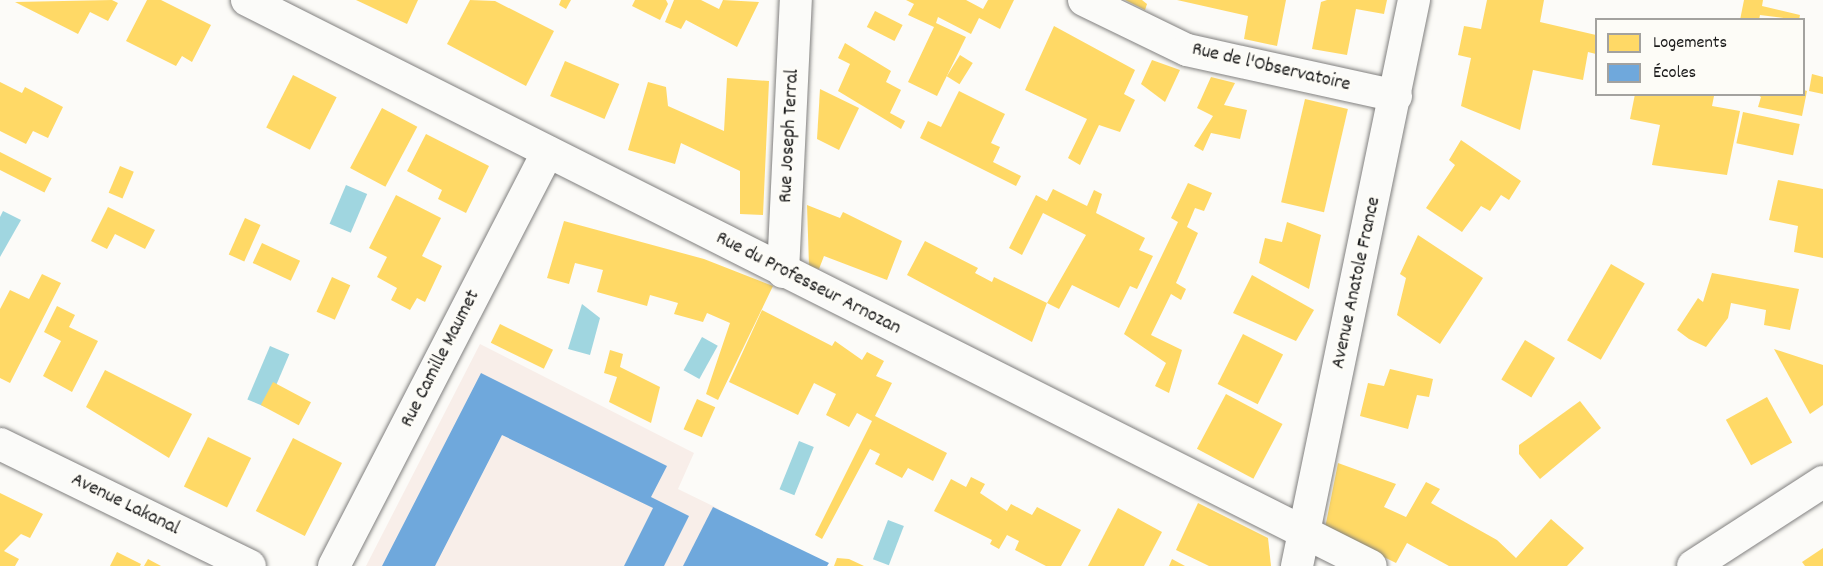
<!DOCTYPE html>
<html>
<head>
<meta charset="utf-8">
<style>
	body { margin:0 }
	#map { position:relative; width:1823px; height:566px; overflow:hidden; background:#fcfbf8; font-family:Dekko,sans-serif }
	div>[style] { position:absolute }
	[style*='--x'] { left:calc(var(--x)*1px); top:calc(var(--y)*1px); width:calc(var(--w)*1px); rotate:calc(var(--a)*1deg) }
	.built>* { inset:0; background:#f8eee9 }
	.water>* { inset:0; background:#a0d6e0; transform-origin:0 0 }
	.homes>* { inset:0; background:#ffd966; transform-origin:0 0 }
	.schools>* { inset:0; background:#6fa8dc }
	.roads { filter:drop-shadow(0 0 2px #81807f) drop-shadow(0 0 2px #81807f) }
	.minor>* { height:32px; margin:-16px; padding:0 16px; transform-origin:16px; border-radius:16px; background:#fbfbf9 }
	span { translate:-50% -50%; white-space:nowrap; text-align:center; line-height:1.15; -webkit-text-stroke:6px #fdfcf7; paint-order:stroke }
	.street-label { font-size:20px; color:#1c1c1c }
	.legend { position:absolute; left:1595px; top:18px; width:210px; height:78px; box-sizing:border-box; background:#fdfcf7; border:2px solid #a3a29f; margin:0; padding:8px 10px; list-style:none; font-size:18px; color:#1c1c1c }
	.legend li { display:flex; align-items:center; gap:12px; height:30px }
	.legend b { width:30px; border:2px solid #a3a29f }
</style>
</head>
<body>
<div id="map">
	<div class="built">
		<i style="clip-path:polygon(480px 344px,694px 453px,678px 489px,719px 509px,693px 566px,366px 566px)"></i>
	</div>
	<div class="water">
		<i style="left:346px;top:185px;width:23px;height:42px;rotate:23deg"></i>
		<i style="clip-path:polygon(3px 211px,21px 220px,0 257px,0 217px)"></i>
		<i style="clip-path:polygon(582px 304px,600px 318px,590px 355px,568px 349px)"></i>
		<i style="left:702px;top:337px;width:18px;height:38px;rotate:29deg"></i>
		<i style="left:270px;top:346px;width:21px;height:58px;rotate:23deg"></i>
		<i style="left:799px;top:441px;width:16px;height:52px;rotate:22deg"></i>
		<i style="left:888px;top:520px;width:17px;height:42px;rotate:21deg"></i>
	</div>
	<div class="homes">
		<i style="clip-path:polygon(112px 0,118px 3px,108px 21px,90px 12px,78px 34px,15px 2px)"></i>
		<i style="clip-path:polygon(147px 0,161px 0,211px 25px,192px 62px,182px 56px,176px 66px,126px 41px)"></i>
		<i style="clip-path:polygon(356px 0,418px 0,407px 24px)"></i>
		<i style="clip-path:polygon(470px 0,495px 1px,554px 31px,526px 86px,447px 44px)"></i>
		<i style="clip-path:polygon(561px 0,571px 0,566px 9px,559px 5px)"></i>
		<i style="clip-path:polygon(635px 0,666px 0,668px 4px,660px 20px,632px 6px)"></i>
		<i style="clip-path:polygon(674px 0,701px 0,719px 9px,723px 0,759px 2px,737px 47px,686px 20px,681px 29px,665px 22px)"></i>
		<i style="clip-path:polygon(906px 0,966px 0,983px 9px,988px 0,1014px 0,1000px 29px,979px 18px,971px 34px,938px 17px,936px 23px,966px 37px,937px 96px,908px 82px,934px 27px,908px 15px,914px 4px)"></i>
		<i style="clip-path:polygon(1125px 0,1142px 0,1147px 4px,1145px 10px)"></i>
		<i style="clip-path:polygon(1177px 0,1286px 0,1277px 46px,1244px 39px,1248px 16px)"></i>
		<i style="clip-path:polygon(1327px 0,1387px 0,1384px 14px,1356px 9px,1347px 55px,1312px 49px,1321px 2px)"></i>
		<i style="clip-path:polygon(1487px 0,1544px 0,1540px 22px,1596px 35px,1596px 54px,1588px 52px,1583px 80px,1533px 70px,1520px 130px,1461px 106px,1471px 58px,1458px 55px,1464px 26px,1481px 29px)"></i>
		<i style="clip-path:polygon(1744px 0,1763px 0,1762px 6px,1800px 15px,1799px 20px,1760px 15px,1759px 20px,1740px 20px)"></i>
		<i style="left:875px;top:11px;width:31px;height:18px;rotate:27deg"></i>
		<i style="clip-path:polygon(1054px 26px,1135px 70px,1124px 94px,1135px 100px,1120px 132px,1099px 125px,1080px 165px,1068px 158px,1087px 119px,1025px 90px)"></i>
		<i style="clip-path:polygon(845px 43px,891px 71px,886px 82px,901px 90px,890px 113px,905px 121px,901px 129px,838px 91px,850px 64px,838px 58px)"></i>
		<i style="left:960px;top:55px;width:15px;height:25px;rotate:32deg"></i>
		<i style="clip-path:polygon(1152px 60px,1180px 70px,1165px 102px,1141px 84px)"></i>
		<i style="left:565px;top:61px;width:59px;height:38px;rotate:23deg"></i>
		<i style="clip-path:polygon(1812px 74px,1823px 77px,1823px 94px,1809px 91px)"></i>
		<i style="left:293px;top:75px;width:49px;height:59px;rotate:27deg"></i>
		<i style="clip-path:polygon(1211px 77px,1235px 83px,1224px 105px,1247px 110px,1240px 139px,1211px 133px,1203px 151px,1194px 146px,1213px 116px,1197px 108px)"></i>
		<i style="clip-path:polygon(727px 78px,769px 81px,763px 215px,740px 214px,740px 171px,681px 143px,675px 164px,628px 150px,648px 82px,666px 87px,668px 106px,724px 131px)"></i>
		<i style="clip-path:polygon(0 82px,22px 93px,25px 87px,63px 107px,48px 138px,33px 131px,26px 144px,0 131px)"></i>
		<i style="clip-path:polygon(820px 89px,859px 108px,839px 150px,817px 139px)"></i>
		<i style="clip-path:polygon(1804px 90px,1807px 91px,1802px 116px,1758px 107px,1761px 97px,1756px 94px)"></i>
		<i style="clip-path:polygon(959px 91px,1005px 114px,991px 143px,1000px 147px,993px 162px,1021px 176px,1016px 186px,920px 138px,928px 121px,941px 127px)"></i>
		<i style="clip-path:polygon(1635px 94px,1708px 94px,1714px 96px,1712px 106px,1740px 111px,1727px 175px,1652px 165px,1660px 125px,1630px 119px)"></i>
		<i style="left:1305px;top:99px;width:44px;height:106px;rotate:13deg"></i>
		<i style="left:382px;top:108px;width:40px;height:68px;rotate:28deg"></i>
		<i style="left:1743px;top:112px;width:58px;height:32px;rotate:12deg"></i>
		<i style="clip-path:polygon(426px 134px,489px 166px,466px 213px,438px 199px,442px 190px,407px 171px)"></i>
		<i style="clip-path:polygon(1461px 140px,1521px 181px,1509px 200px,1501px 195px,1490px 211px,1481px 206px,1462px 232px,1426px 208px,1455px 165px,1449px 160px)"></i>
		<i style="left:0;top:152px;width:58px;height:16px;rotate:27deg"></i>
		<i style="left:120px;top:166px;width:15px;height:29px;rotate:23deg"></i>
		<i style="clip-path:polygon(1778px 180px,1823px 189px,1823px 258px,1794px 252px,1798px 226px,1769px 220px)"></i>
		<i style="clip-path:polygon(1188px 183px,1212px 193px,1204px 211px,1195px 208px,1187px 227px,1198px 233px,1176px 283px,1186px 289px,1181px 300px,1171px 294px,1151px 335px,1182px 350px,1169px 393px,1155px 386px,1166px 363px,1124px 334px,1178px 222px,1171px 218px)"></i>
		<i style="clip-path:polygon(1053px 189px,1087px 206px,1094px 190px,1102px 194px,1096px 213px,1145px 238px,1139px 250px,1153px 256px,1137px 289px,1130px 286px,1119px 308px,1072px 285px,1059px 309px,1047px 303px,1086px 235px,1043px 213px,1022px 255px,1009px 248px,1036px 195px,1047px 201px)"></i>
		<i style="clip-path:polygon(396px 195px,441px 218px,422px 256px,442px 266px,425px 302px,417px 298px,410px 310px,391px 300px,397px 288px,377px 277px,387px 257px,369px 248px)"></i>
		<i style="clip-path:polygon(807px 205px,840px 218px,843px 212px,902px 241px,887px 280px,824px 256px,819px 269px,809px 266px)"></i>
		<i style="clip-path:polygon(108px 207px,155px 230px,145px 249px,115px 234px,107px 249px,91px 241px)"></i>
		<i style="left:245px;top:218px;width:17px;height:40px;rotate:24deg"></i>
		<i style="clip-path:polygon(564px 221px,704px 259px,773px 286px,718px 400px,706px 394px,730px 323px,707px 313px,703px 322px,674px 314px,678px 303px,650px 295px,647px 306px,597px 292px,603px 270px,575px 263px,569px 284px,547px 278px)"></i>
		<i style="clip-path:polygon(1287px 222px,1321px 235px,1309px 289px,1259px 263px,1265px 238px,1282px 242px)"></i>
		<i style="clip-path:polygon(1418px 235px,1483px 278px,1440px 344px,1397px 315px,1406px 278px,1400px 274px)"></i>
		<i style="clip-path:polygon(925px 241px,978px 268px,975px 273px,992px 282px,994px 277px,1047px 303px,1032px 342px,907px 275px)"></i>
		<i style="left:262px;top:243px;width:42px;height:22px;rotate:25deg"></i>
		<i style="left:1611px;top:264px;width:39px;height:88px;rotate:30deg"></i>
		<i style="clip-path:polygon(1712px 273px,1799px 289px,1790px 330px,1764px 325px,1766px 310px,1731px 303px,1728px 318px,1706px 347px,1689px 339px,1677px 330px,1698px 298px,1703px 302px)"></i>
		<i style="clip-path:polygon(42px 274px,61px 283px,10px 383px,0 378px,0 309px,10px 290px,29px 299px)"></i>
		<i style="clip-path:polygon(1252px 275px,1314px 310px,1296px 341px,1233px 313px)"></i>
		<i style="left:332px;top:277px;width:20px;height:38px;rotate:24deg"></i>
		<i style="clip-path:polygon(57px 306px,75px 315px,69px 327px,98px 341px,72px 392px,43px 376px,61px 341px,44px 332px)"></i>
		<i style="clip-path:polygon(762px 310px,832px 346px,835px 341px,862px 360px,867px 352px,884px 361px,876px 376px,892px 383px,875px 416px,947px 453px,933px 481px,908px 468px,902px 478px,875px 464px,880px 454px,870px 449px,822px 539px,815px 535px,872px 421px,857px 413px,849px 427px,826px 415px,836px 394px,814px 383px,798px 415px,729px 382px)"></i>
		<i style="left:500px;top:324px;width:59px;height:21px;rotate:26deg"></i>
		<i style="left:1243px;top:334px;width:45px;height:56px;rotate:27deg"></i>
		<i style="left:1525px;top:340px;width:35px;height:46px;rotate:31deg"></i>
		<i style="clip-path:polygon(1774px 349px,1823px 365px,1823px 405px,1810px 414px)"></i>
		<i style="clip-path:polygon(610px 350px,623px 354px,620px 367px,660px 387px,651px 423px,609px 402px,617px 377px,604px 373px)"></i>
		<i style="clip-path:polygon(1390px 369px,1433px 379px,1429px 397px,1417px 395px,1408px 429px,1360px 416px,1368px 383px,1384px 386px)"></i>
		<i style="clip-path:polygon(105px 370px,192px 414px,169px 458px,86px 407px)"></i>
		<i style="left:273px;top:382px;width:43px;height:26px;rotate:28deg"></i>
		<i style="left:1226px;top:394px;width:64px;height:62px;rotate:28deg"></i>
		<i style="left:1767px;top:397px;width:52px;height:47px;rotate:61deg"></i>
		<i style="left:697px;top:399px;width:20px;height:33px;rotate:24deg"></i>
		<i style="clip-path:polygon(1580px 401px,1601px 428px,1540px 479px,1519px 454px,1519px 445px)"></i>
		<i style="left:208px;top:437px;width:48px;height:55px;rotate:26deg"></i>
		<i style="left:293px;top:438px;width:55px;height:82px;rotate:27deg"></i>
		<i style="clip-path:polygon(1338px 463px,1396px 484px,1384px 507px,1406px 517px,1426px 482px,1440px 489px,1431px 503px,1497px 540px,1516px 558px,1551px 519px,1584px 548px,1567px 566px,1449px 566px,1407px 543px,1396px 563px,1325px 528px)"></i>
		<i style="clip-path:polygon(971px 477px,985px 484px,980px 493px,1007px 511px,1011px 504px,1032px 515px,1037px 507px,1081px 530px,1061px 566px,1046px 566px,1015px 550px,1019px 541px,1007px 535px,999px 549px,990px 544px,992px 540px,934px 511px,951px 479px,966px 487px)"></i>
		<i style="clip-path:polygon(0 493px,43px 514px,30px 538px,21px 534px,4px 551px,19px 559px,15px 566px,0 566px)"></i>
		<i style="clip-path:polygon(1198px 503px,1268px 538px,1271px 566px,1209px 566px,1176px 550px)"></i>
		<i style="clip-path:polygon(1118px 508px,1162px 532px,1144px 566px,1088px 566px)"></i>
		<i style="clip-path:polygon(1823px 548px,1823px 566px,1805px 566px,1802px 562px)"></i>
		<i style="clip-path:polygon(117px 552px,141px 564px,140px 566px,110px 566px)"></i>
		<i style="clip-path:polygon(837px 558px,849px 559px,864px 566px,834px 566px)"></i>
		<i style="clip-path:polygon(148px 559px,161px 566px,144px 566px)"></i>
		<i style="clip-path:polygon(1172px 559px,1185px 566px,1169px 566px)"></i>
	</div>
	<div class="schools">
		<i style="clip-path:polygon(481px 373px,667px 466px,651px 497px,689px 516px,664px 566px,624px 566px,653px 508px,502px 435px,435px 566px,382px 566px)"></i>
		<i style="clip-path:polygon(713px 507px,829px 563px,827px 566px,683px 566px)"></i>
	</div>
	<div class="roads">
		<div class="minor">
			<i style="--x:247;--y:0;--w:1258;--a:26.73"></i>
			<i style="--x:1084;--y:0;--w:114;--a:25.9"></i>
			<i style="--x:1187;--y:50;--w:214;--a:12.4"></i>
			<i style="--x:783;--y:272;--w:272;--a:-87.3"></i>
			<i style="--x:0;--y:444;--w:278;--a:26"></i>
			<i style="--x:334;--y:566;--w:466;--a:-62.7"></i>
			<i style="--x:1297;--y:566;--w:578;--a:-78.32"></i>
			<i style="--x:1693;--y:566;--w:155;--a:-32.9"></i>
		</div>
	</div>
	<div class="street-label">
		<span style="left:1271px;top:68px;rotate:13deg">Rue de l'Observatoire</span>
		<span style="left:790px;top:136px;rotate:-87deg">Rue Joseph Terral</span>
		<span style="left:1357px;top:283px;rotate:-78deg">Avenue Anatole France</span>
		<span style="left:808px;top:284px;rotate:27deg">Rue du Professeur Arnozan</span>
		<span style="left:441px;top:359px;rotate:-63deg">Rue Camille Maumet</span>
		<span style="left:125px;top:505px;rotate:26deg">Avenue Lakanal</span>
	</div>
	<ul class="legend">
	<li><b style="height:16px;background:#ffd966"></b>Logements</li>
	<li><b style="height:16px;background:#6fa8dc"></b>Écoles</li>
	</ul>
</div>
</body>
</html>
